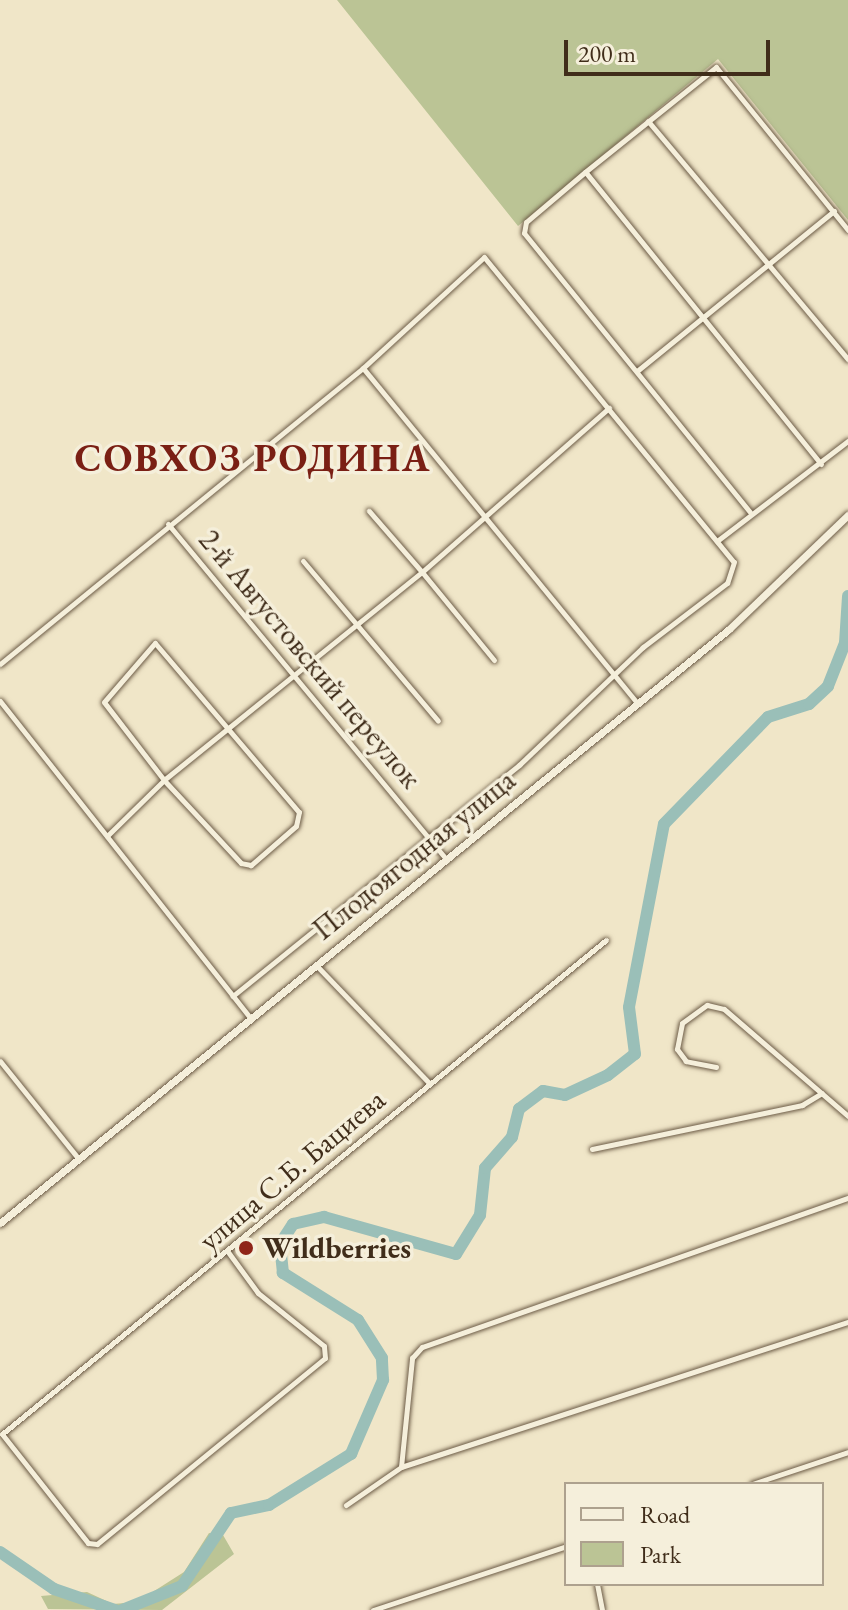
<!DOCTYPE html>
<html>
<head>
<meta charset="utf-8">
<style>
	body { margin:0 }
	#map { position:relative; width:848px; height:1610px; overflow:hidden; background:#f0e6c8; font-family:"EB Garamond",serif }
	div>[style] { position:absolute }
	[style*='--x'] { left:calc(var(--x)*1px); top:calc(var(--y)*1px); width:calc(var(--w)*1px); rotate:calc(var(--a)*1deg) }
	.green>* { inset:0; background:#bbc495 }
	.river>* { height:12px; margin:-6px; padding:0 6px; transform-origin:6px; border-radius:6px; background:#9abfb8 }
	.roads { filter:drop-shadow(0 0 2px #6c5b46) drop-shadow(0 0 2px #6c5b46) }
	.minor>* { height:5px; margin:-2.5px; padding:0 2.5px; transform-origin:2.5px; border-radius:2.5px; background:#f5efdb }
	.tertiary>* { height:7px; margin:-3.5px; padding:0 3.5px; transform-origin:3.5px; border-radius:3.5px; background:#f5efdb }
	.dots>* { width:22px; height:22px; translate:-50% -50%; box-sizing:border-box; border:4px solid #f5efdb; border-radius:50% }
	span { translate:-50% -50%; white-space:nowrap; text-align:center; line-height:1.15; -webkit-text-stroke:7px #f5efdb; paint-order:stroke }
	.street-label { font-size:30px; color:#402d1a }
	.poi-label { font-size:30px; color:#402d1a; font-weight:700 }
	.left { translate:0 -50%; text-align:left }
	.district-label { font-size:38px; color:#7a1f14; font-weight:700; letter-spacing:2px }
	.legend { position:absolute; left:564px; top:1482px; width:260px; height:104px; box-sizing:border-box; background:#f5efdb; border:2px solid #ada18e; margin:0; padding:10px 14px; list-style:none; font-size:24px; color:#402d1a }
	.legend li { display:flex; align-items:center; gap:16px; height:40px }
	.legend b { width:40px; border:2px solid #ada18e }
	.scale { position:absolute; left:564px; top:40px; width:206px; height:36px; box-sizing:border-box; border:4px solid #402d1a; border-top:0; padding-left:10px; font-size:24px; line-height:28px; white-space:nowrap; color:#402d1a; -webkit-text-stroke:6px #f5efdb; paint-order:stroke }
</style>
</head>
<body>
<div id="map">
	<div class="green">
		<i style="clip-path:polygon(337px 0,848px 0,848px 220px,718px 59px,518px 226px)"></i>
		<i style="clip-path:polygon(209px 1533px,223px 1535px,234px 1554px,162px 1610px,48px 1609px,41px 1596px,87px 1592px,113px 1604px,137px 1602px,184px 1572px)"></i>
	</div>
	<div class="river">
		<i style="--x:0;--y:1552;--w:65;--a:34.4"></i>
		<i style="--x:54;--y:1589;--w:65;--a:19"></i>
		<i style="--x:122;--y:1610;--w:65;--a:-21.8"></i>
		<i style="--x:182;--y:1586;--w:88;--a:-56.1"></i>
		<i style="--x:231;--y:1513;--w:39;--a:-12"></i>
		<i style="--x:269;--y:1505;--w:97;--a:-31.9"></i>
		<i style="--x:351;--y:1454;--w:81;--a:-66.6"></i>
		<i style="--x:383;--y:1380;--w:22;--a:-93"></i>
		<i style="--x:382;--y:1358;--w:45;--a:-122.3"></i>
		<i style="--x:358;--y:1320;--w:89;--a:-147.9"></i>
		<i style="--x:283;--y:1273;--w:29;--a:-96"></i>
		<i style="--x:280;--y:1244;--w:24;--a:-57"></i>
		<i style="--x:293;--y:1224;--w:32;--a:-13"></i>
		<i style="--x:324;--y:1217;--w:137;--a:15.7"></i>
		<i style="--x:456;--y:1254;--w:46;--a:-58.4"></i>
		<i style="--x:480;--y:1215;--w:47;--a:-83.9"></i>
		<i style="--x:485;--y:1168;--w:41;--a:-48.9"></i>
		<i style="--x:512;--y:1137;--w:29;--a:-76"></i>
		<i style="--x:519;--y:1109;--w:30;--a:-37"></i>
		<i style="--x:543;--y:1091;--w:22;--a:10"></i>
		<i style="--x:565;--y:1095;--w:47;--a:-24.9"></i>
		<i style="--x:608;--y:1075;--w:34;--a:-38"></i>
		<i style="--x:635;--y:1054;--w:47;--a:-97.3"></i>
		<i style="--x:629;--y:1007;--w:186;--a:-79.2"></i>
		<i style="--x:664;--y:824;--w:149;--a:-45.8"></i>
		<i style="--x:768;--y:717;--w:43;--a:-17.6"></i>
		<i style="--x:809;--y:704;--w:26;--a:-43"></i>
		<i style="--x:828;--y:686;--w:46;--a:-68.4"></i>
		<i style="--x:845;--y:643;--w:47;--a:-86.3"></i>
	</div>
	<div class="roads">
		<div class="minor">
			<i style="--x:648;--y:121;--w:311;--a:50"></i>
			<i style="--x:585;--y:172;--w:77;--a:139.7"></i>
			<i style="--x:526;--y:222;--w:11;--a:100"></i>
			<i style="--x:524;--y:233;--w:359;--a:51"></i>
			<i style="--x:363;--y:368;--w:434;--a:50.7"></i>
			<i style="--x:637;--y:371;--w:254;--a:-39.1"></i>
			<i style="--x:821;--y:464;--w:375;--a:-128.9"></i>
			<i style="--x:585;--y:172;--w:168;--a:-38.7"></i>
			<i style="--x:716;--y:67;--w:210;--a:51"></i>
			<i style="--x:168;--y:524;--w:437;--a:50.3"></i>
			<i style="--x:717;--y:541;--w:165;--a:-37.4"></i>
			<i style="--x:303;--y:561;--w:209;--a:49.8"></i>
			<i style="--x:155;--y:643;--w:222;--a:49.6"></i>
			<i style="--x:299;--y:812;--w:14;--a:102"></i>
			<i style="--x:296;--y:826;--w:60;--a:139.1"></i>
			<i style="--x:251;--y:865;--w:10;--a:-169"></i>
			<i style="--x:241;--y:863;--w:113;--a:-132.9"></i>
			<i style="--x:164;--y:780;--w:98;--a:-127.6"></i>
			<i style="--x:104;--y:702;--w:78;--a:-49.2"></i>
			<i style="--x:494;--y:660;--w:114;--a:-129.3"></i>
			<i style="--x:422;--y:572;--w:249;--a:-41.3"></i>
			<i style="--x:0;--y:664;--w:468;--a:-39.2"></i>
			<i style="--x:363;--y:368;--w:164;--a:-42.5"></i>
			<i style="--x:484;--y:257;--w:394;--a:50.7"></i>
			<i style="--x:734;--y:562;--w:22;--a:108"></i>
			<i style="--x:727;--y:583;--w:106;--a:142.7"></i>
			<i style="--x:643;--y:647;--w:171;--a:136.4"></i>
			<i style="--x:519;--y:765;--w:368;--a:141.1"></i>
			<i style="--x:0;--y:701;--w:404;--a:51.7"></i>
			<i style="--x:107;--y:836;--w:80;--a:-44.5"></i>
			<i style="--x:164;--y:780;--w:331;--a:-38.9"></i>
			<i style="--x:422;--y:572;--w:81;--a:-131"></i>
			<i style="--x:317;--y:966;--w:163;--a:46.2"></i>
			<i style="--x:0;--y:1061;--w:124;--a:51.2"></i>
			<i style="--x:716;--y:1067;--w:31;--a:-169"></i>
			<i style="--x:686;--y:1061;--w:15;--a:-127"></i>
			<i style="--x:677;--y:1049;--w:26;--a:-79"></i>
			<i style="--x:682;--y:1023;--w:31;--a:-36"></i>
			<i style="--x:707;--y:1005;--w:17;--a:13"></i>
			<i style="--x:724;--y:1009;--w:164;--a:40.8"></i>
			<i style="--x:592;--y:1149;--w:215;--a:-11.8"></i>
			<i style="--x:802;--y:1105;--w:23;--a:-31"></i>
			<i style="--x:2;--y:1434;--w:780;--a:-39.28"></i>
			<i style="--x:2;--y:1434;--w:139;--a:51.7"></i>
			<i style="--x:88;--y:1543;--w:9;--a:6"></i>
			<i style="--x:97;--y:1544;--w:294;--a:-39.2"></i>
			<i style="--x:325;--y:1358;--w:12;--a:-95"></i>
			<i style="--x:324;--y:1346;--w:85;--a:-141.2"></i>
			<i style="--x:258;--y:1293;--w:51;--a:-126.2"></i>
			<i style="--x:401;--y:1467;--w:110;--a:-84.2"></i>
			<i style="--x:412;--y:1358;--w:15;--a:-48"></i>
			<i style="--x:422;--y:1347;--w:451;--a:-19.3"></i>
			<i style="--x:752;--y:1484;--w:101;--a:-18.4"></i>
			<i style="--x:346;--y:1505;--w:67;--a:-34.6"></i>
			<i style="--x:401;--y:1467;--w:470;--a:-18"></i>
			<i style="--x:597;--y:1584;--w:26;--a:79"></i>
			<i style="--x:373;--y:1610;--w:203;--a:-18.3"></i>
		</div>
		<div class="tertiary">
			<i style="--x:0;--y:1223;--w:940;--a:-39.17"></i>
			<i style="--x:729;--y:629;--w:165;--a:-43.8"></i>
		</div>
	</div>
	<div class="dots">
		<i style="left:246px;top:1248px;background:#8f2418"></i>
	</div>
	<div class="street-label">
		<span style="left:310px;top:659px;rotate:50deg">2-й Августовский переулок</span>
		<span style="left:414px;top:855px;rotate:-39deg">Плодоягодная улица</span>
		<span style="left:292px;top:1170px;rotate:-40deg">улица С.Б. Бациева</span>
	</div>
	<div class="poi-label">
		<span class="left" style="left:262px;top:1248px">Wildberries</span>
	</div>
	<div class="district-label">
		<span style="left:253px;top:458px">СОВХОЗ РОДИНА</span>
	</div>
	<ul class="legend">
	<li><b style="height:10px;background:#f5efdb"></b>Road</li>
	<li><b style="height:22px;background:#bbc495"></b>Park</li>
	</ul>
	<div class="scale">200 m</div>
</div>
</body>
</html>
